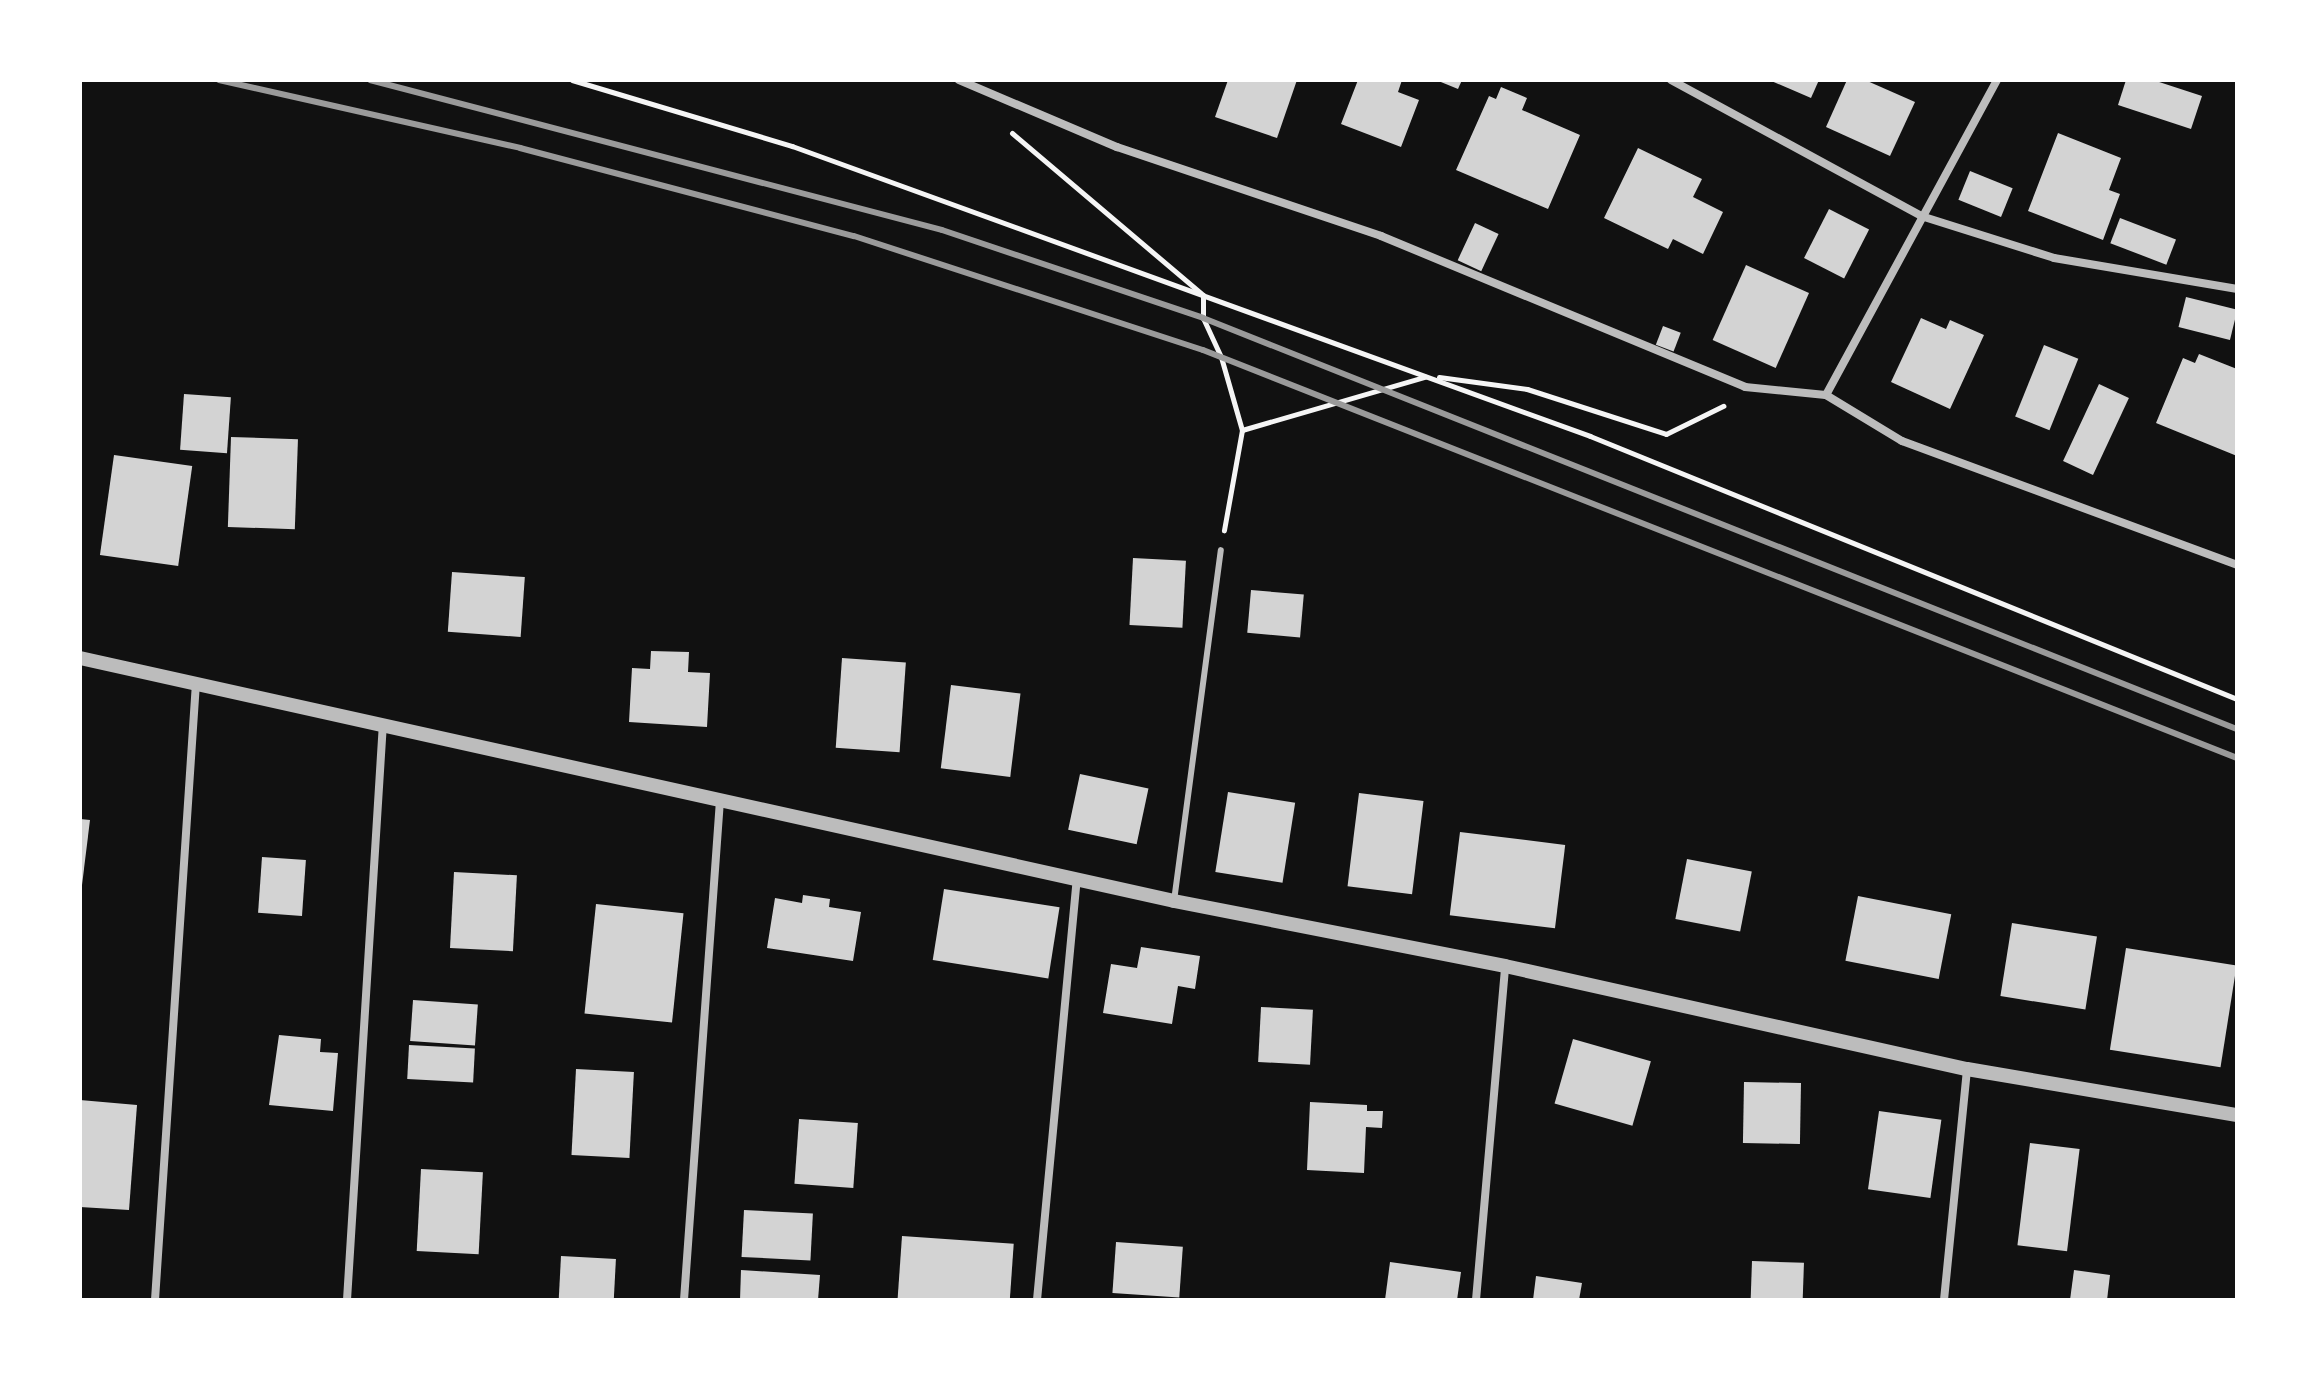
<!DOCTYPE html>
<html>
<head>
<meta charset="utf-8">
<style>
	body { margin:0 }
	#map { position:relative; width:2317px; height:1380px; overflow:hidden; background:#111; font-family:"Sofia Sans Condensed",sans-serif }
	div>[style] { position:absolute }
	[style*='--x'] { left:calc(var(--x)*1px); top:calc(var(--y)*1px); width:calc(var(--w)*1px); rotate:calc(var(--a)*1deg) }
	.building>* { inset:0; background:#d3d3d3; transform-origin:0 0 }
	.path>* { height:5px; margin:-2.5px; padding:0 2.5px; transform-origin:2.5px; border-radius:2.5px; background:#f5f5f5 }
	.service>* { height:6px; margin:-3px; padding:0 3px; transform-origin:3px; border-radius:3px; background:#bcbcbc }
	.minor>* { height:8px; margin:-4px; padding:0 4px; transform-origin:4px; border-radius:4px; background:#bcbcbc }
	.tertiary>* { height:14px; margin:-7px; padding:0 7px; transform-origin:7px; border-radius:7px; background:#bcbcbc }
	.rail>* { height:6px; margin:-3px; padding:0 3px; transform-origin:3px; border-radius:3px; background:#9a9a9a }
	span { translate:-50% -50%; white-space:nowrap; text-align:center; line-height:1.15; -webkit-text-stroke:8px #fff; paint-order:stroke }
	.frame { position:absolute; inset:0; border:82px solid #fff; pointer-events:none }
</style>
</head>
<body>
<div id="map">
	<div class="building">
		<i style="clip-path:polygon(1228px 80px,1297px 80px,1277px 138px,1215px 117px)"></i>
		<i style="clip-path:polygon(1358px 80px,1402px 80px,1398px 92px,1419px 100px,1401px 147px,1341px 124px)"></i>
		<i style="clip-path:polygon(1436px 80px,1462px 80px,1458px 89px)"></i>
		<i style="clip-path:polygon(1769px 80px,1819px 80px,1811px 98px)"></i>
		<i style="clip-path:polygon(1847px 80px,1865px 80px,1915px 102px,1890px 156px,1826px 127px)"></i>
		<i style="clip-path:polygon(2126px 80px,2153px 80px,2202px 96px,2191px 129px,2118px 105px)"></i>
		<i style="clip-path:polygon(1501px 87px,1527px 98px,1522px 110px,1580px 135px,1548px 209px,1456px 170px,1489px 96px,1496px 99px)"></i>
		<i style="clip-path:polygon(2058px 133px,2121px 158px,2109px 190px,2120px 194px,2103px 240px,2028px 211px)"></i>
		<i style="clip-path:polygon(1638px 148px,1702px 179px,1693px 197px,1723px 212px,1703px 254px,1673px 239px,1668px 249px,1604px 218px)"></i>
		<i style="left:1970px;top:171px;width:46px;height:31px;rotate:22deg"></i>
		<i style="left:1829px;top:209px;width:45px;height:55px;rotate:27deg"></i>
		<i style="left:2120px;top:218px;width:60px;height:27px;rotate:21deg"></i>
		<i style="left:1475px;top:223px;width:26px;height:41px;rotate:25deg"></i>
		<i style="left:1746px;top:265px;width:69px;height:82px;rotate:24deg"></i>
		<i style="left:2186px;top:297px;width:53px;height:31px;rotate:14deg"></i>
		<i style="clip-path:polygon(1921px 318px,1946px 329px,1950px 320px,1984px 335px,1950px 409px,1891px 382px)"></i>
		<i style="left:1663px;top:326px;width:19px;height:20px;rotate:21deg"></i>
		<i style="left:2044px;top:345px;width:37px;height:77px;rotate:22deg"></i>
		<i style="clip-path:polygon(2199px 354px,2237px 369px,2237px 456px,2156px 423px,2183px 358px,2195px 363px)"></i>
		<i style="left:2099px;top:384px;width:33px;height:85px;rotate:25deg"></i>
		<i style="left:184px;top:394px;width:47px;height:56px;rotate:4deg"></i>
		<i style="left:231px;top:437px;width:67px;height:90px;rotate:2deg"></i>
		<i style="left:114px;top:455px;width:79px;height:101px;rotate:8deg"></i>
		<i style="left:1133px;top:558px;width:53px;height:67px;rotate:3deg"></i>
		<i style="left:452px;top:572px;width:73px;height:60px;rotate:4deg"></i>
		<i style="left:1251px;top:590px;width:53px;height:43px;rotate:5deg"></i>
		<i style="clip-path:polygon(651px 651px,689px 652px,688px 672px,710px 673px,707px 727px,629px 722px,632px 668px,650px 669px)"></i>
		<i style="left:842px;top:658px;width:64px;height:90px;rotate:4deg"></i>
		<i style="left:951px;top:685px;width:70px;height:84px;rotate:7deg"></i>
		<i style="left:1080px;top:774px;width:70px;height:57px;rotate:12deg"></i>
		<i style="left:1228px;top:792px;width:68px;height:81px;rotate:9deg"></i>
		<i style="left:1359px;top:793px;width:65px;height:94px;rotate:7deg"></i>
		<i style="clip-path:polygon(80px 819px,90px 820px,82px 885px,80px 884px)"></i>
		<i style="left:1460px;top:832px;width:106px;height:84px;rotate:7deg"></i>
		<i style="left:262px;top:857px;width:44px;height:56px;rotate:4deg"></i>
		<i style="left:1687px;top:859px;width:66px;height:61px;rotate:11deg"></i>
		<i style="left:454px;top:872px;width:63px;height:76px;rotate:3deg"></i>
		<i style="left:944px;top:889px;width:117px;height:72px;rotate:9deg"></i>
		<i style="clip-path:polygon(803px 895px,830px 899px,829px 907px,861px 912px,853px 961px,767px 948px,775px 898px,802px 903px)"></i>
		<i style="left:1858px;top:896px;width:95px;height:66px;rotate:11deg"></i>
		<i style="left:596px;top:904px;width:88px;height:110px;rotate:6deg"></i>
		<i style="left:2012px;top:923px;width:86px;height:74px;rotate:9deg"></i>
		<i style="clip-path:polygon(1141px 947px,1200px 956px,1195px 989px,1178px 986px,1172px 1024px,1103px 1013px,1111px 964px,1137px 968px)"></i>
		<i style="left:2126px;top:948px;width:112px;height:103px;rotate:9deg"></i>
		<i style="left:413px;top:1000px;width:65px;height:41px;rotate:4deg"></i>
		<i style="left:1261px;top:1007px;width:52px;height:55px;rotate:3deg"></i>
		<i style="clip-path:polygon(279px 1035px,321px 1039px,320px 1052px,338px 1053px,333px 1111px,269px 1105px)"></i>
		<i style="left:1573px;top:1039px;width:81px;height:67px;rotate:16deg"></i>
		<i style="left:409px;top:1045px;width:66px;height:34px;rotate:3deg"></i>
		<i style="left:576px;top:1069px;width:58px;height:86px;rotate:3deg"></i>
		<i style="left:1744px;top:1082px;width:57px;height:61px;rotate:1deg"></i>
		<i style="clip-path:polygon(80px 1100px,137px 1105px,129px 1210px,80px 1207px)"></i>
		<i style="clip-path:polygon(1310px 1102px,1367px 1105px,1367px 1111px,1383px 1111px,1382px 1128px,1366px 1127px,1364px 1173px,1307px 1170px)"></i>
		<i style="left:1879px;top:1111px;width:63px;height:79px;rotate:8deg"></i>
		<i style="left:799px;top:1119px;width:59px;height:65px;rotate:4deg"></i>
		<i style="left:2030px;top:1143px;width:50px;height:103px;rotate:7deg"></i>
		<i style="left:421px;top:1169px;width:62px;height:82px;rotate:3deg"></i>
		<i style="left:744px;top:1210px;width:69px;height:47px;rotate:3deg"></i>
		<i style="left:902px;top:1236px;width:112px;height:64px;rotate:4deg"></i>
		<i style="left:1116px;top:1242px;width:67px;height:51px;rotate:4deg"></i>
		<i style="left:561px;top:1256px;width:55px;height:44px;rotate:3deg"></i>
		<i style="left:1752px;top:1261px;width:52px;height:39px;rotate:2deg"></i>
		<i style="clip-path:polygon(1390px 1262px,1461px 1272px,1457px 1300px,1385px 1300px)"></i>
		<i style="clip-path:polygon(741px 1270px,820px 1275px,818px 1300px,740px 1300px)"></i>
		<i style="clip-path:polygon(2074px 1270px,2110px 1275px,2107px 1300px,2070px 1300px)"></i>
		<i style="clip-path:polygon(1536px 1276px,1582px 1283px,1579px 1300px,1533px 1300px)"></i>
	</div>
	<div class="path">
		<i style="--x:572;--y:80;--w:230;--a:16.7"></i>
		<i style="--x:792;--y:146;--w:849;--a:19.97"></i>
		<i style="--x:1590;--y:436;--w:698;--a:22.12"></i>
		<i style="--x:1012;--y:133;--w:250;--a:40.3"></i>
		<i style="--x:1203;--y:295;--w:23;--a:90"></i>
		<i style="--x:1203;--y:318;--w:43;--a:65.2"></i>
		<i style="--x:1221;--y:357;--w:76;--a:74"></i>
		<i style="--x:1242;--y:430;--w:102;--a:100.2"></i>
		<i style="--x:1439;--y:377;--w:89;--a:7.8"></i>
		<i style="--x:1527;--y:389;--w:146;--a:17.9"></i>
		<i style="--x:1666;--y:434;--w:64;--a:-26.2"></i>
		<i style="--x:1242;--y:430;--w:191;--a:-16.2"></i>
	</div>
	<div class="service">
		<i style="--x:1174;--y:901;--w:354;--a:-82.4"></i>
	</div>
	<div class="minor">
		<i style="--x:959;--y:80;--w:172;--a:23"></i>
		<i style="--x:1117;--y:147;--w:279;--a:18.6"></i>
		<i style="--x:1381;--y:236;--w:394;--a:22.5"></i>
		<i style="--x:1745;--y:387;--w:81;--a:5.6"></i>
		<i style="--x:1826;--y:395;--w:89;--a:31.2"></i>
		<i style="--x:1902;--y:441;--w:357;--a:20.3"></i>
		<i style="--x:1671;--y:80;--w:285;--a:28.5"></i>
		<i style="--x:1921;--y:216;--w:139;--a:17.5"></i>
		<i style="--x:2054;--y:258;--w:186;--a:9.6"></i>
		<i style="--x:1826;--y:395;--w:358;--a:-61.5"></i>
		<i style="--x:155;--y:1300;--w:619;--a:-86.2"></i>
		<i style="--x:347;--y:1300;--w:578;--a:-86.43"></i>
		<i style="--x:684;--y:1300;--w:501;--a:-85.88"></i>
		<i style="--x:1037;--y:1300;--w:423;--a:-84.6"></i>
		<i style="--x:1476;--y:1300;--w:335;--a:-85"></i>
		<i style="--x:1944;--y:1300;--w:232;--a:-84.3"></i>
	</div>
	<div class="tertiary">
		<i style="--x:80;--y:658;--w:1121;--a:12.52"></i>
		<i style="--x:1174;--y:901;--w:337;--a:11.1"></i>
		<i style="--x:1505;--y:966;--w:473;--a:12.6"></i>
		<i style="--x:1967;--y:1069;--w:274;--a:9.7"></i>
	</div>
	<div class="rail">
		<i style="--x:219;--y:80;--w:309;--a:12.7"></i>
		<i style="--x:520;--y:148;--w:345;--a:14.8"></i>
		<i style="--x:854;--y:236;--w:367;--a:18.1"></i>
		<i style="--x:1203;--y:350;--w:1112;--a:21.53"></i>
		<i style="--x:370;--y:80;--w:591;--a:14.69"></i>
		<i style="--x:942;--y:230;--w:275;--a:18.6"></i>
		<i style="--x:1203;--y:318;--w:1113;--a:21.68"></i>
	</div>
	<div class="frame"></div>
</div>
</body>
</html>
